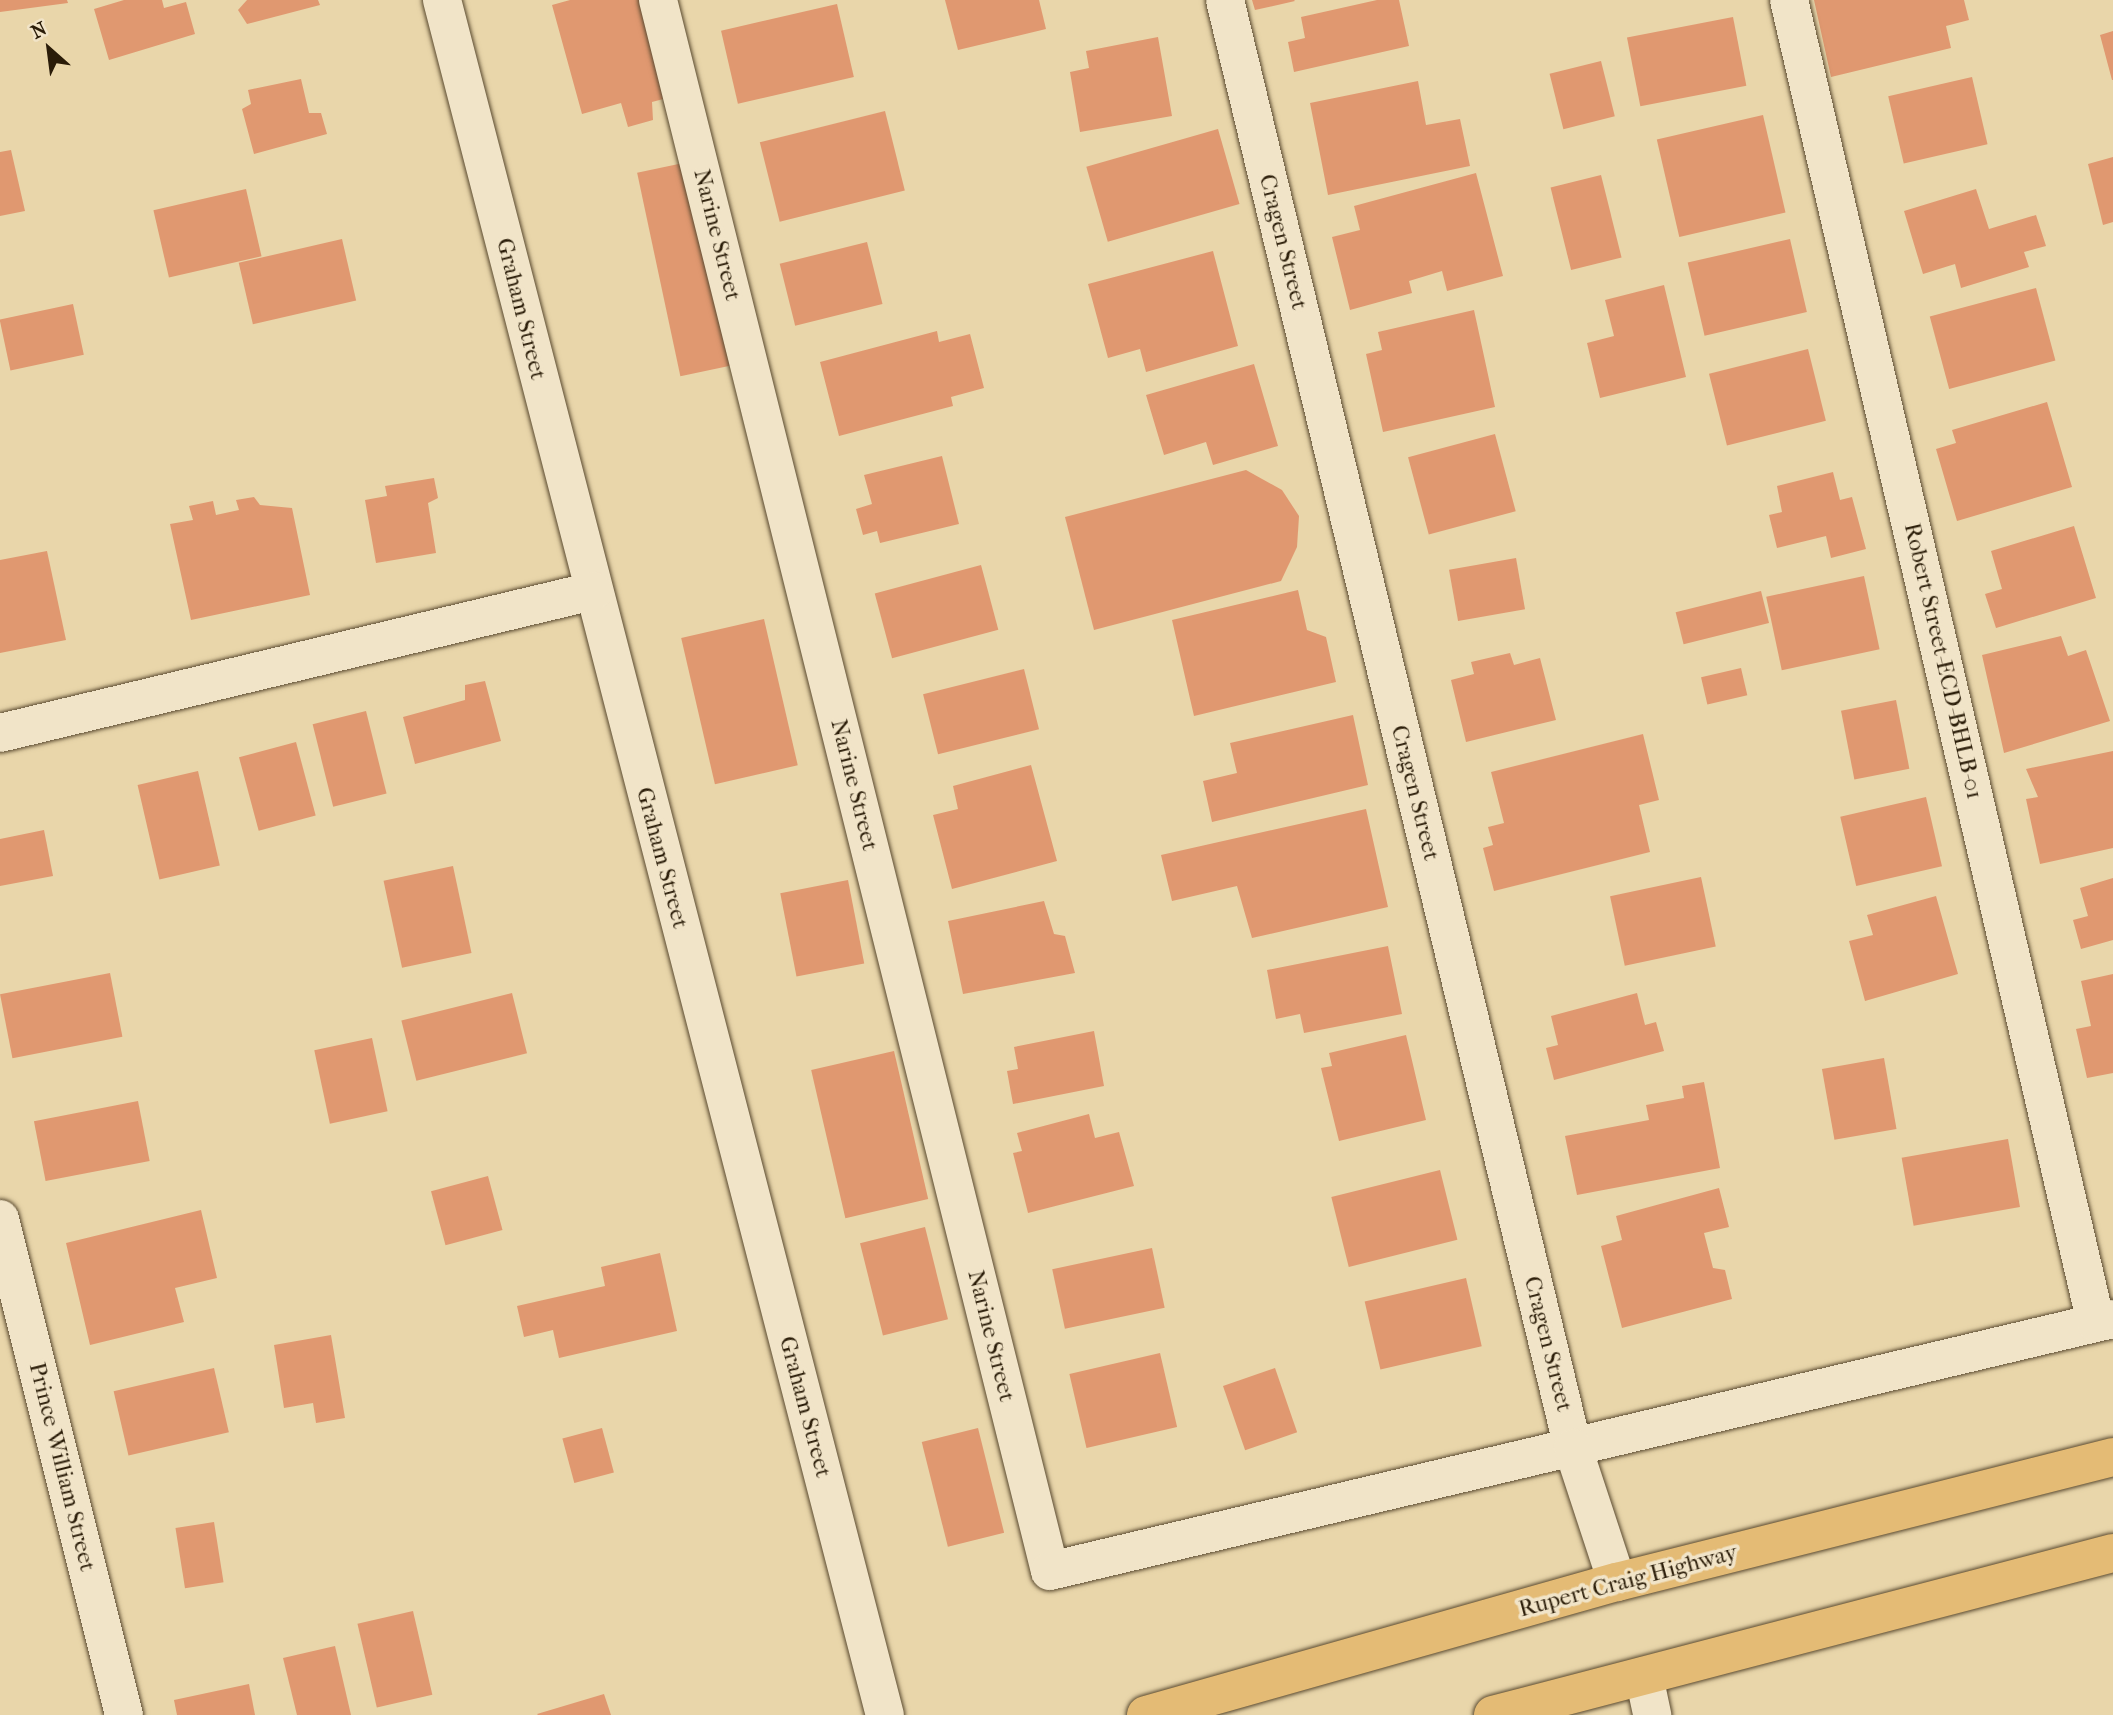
<!DOCTYPE html>
<html>
<head>
<meta charset="utf-8">
<style>
	body { margin:0 }
	#map { position:relative; width:2113px; height:1715px; overflow:hidden; background:#e9d6aa; font-family:"IM FELL French Canon",serif }
	div>[style] { position:absolute }
	[style*='--x'] { left:calc(var(--x)*1px); top:calc(var(--y)*1px); width:calc(var(--w)*1px); rotate:calc(var(--a)*1deg) }
	.building>* { inset:0; background:#e09870; transform-origin:0 0 }
	.roads { filter:drop-shadow(0 0 2px #5a4a30) drop-shadow(0 0 2px #5a4a30) }
	.minor>* { height:38px; margin:-19px; padding:0 19px; transform-origin:19px; border-radius:19px; background:#f1e4c8 }
	.primary>* { height:38px; margin:-19px; padding:0 19px; transform-origin:19px; border-radius:19px; background:#e4bb75 }
	span { translate:-50% -50%; white-space:nowrap; text-align:center; line-height:1.15; -webkit-text-stroke:7px #f1e4c8; paint-order:stroke }
	.street-label { font-size:23px; color:#2a1c08 }
	.north { position:absolute; left:14px; top:14px; width:70px; height:70px; -webkit-text-stroke:5px #f1e4c8; paint-order:stroke; rotate:332deg; font-size:19px; font-weight:700; line-height:28px; text-align:center; color:#2a1c08 }
	.north::after { content:''; display:block; margin:auto; width:24px; height:32px; background:#2a1c08; clip-path:polygon(50% 0,100% 100%,50% 72%,0 100%) }
</style>
</head>
<body>
<div id="map">
	<div class="building">
		<i style="clip-path:polygon(0 0,67px 0,68px 3px,0 12px)"></i>
		<i style="clip-path:polygon(124px 0,162px 0,164px 8px,186px 2px,195px 34px,109px 60px,94px 9px)"></i>
		<i style="clip-path:polygon(247px 0,318px 0,320px 5px,247px 24px,238px 10px)"></i>
		<i style="clip-path:polygon(570px 0,640px 0,667px 98px,652px 102px,653px 120px,628px 127px,621px 103px,582px 114px,552px 5px)"></i>
		<i style="clip-path:polygon(945px 0,1039px 0,1046px 29px,958px 50px)"></i>
		<i style="clip-path:polygon(1252px 0,1294px 0,1295px 1px,1255px 10px)"></i>
		<i style="clip-path:polygon(1377px 0,1399px 0,1409px 46px,1294px 72px,1288px 42px,1305px 38px,1301px 17px)"></i>
		<i style="clip-path:polygon(1814px 0,1964px 0,1969px 20px,1946px 26px,1951px 48px,1831px 77px)"></i>
		<i style="left:837px;top:4px;width:75px;height:119px;rotate:77deg"></i>
		<i style="left:1733px;top:17px;width:70px;height:108px;rotate:79deg"></i>
		<i style="clip-path:polygon(2113px 31px,2113px 80px,2112px 80px,2100px 35px)"></i>
		<i style="clip-path:polygon(1158px 37px,1172px 116px,1080px 132px,1070px 72px,1089px 68px,1086px 51px)"></i>
		<i style="left:1601px;top:61px;width:57px;height:53px;rotate:76deg"></i>
		<i style="left:1972px;top:77px;width:69px;height:86px;rotate:77deg"></i>
		<i style="clip-path:polygon(301px 79px,309px 113px,321px 113px,327px 134px,254px 154px,242px 109px,251px 104px,248px 90px)"></i>
		<i style="clip-path:polygon(1418px 81px,1426px 125px,1460px 119px,1470px 166px,1328px 195px,1310px 103px)"></i>
		<i style="left:885px;top:111px;width:82px;height:129px;rotate:76deg"></i>
		<i style="left:1763px;top:115px;width:100px;height:109px;rotate:77deg"></i>
		<i style="left:1218px;top:129px;width:78px;height:137px;rotate:74deg"></i>
		<i style="clip-path:polygon(11px 150px,25px 211px,0 216px,0 152px)"></i>
		<i style="clip-path:polygon(2113px 157px,2113px 222px,2103px 225px,2088px 164px)"></i>
		<i style="left:688px;top:162px;width:208px;height:52px;rotate:78deg"></i>
		<i style="clip-path:polygon(1476px 173px,1503px 276px,1447px 291px,1442px 271px,1409px 281px,1412px 293px,1350px 310px,1332px 237px,1360px 230px,1354px 206px)"></i>
		<i style="left:1601px;top:175px;width:85px;height:52px;rotate:76deg"></i>
		<i style="left:246px;top:189px;width:69px;height:95px;rotate:77deg"></i>
		<i style="clip-path:polygon(1976px 189px,1989px 229px,2036px 215px,2046px 246px,2024px 252px,2029px 267px,1961px 288px,1955px 264px,1923px 274px,1904px 211px)"></i>
		<i style="left:342px;top:239px;width:63px;height:106px;rotate:77deg"></i>
		<i style="left:1790px;top:239px;width:75px;height:105px;rotate:77deg"></i>
		<i style="left:867px;top:242px;width:64px;height:90px;rotate:76deg"></i>
		<i style="clip-path:polygon(1213px 251px,1238px 346px,1146px 372px,1140px 349px,1108px 358px,1088px 284px)"></i>
		<i style="clip-path:polygon(1664px 285px,1686px 377px,1600px 398px,1587px 343px,1614px 336px,1605px 300px)"></i>
		<i style="left:2036px;top:288px;width:75px;height:110px;rotate:75deg"></i>
		<i style="left:73px;top:304px;width:52px;height:75px;rotate:78deg"></i>
		<i style="clip-path:polygon(1474px 310px,1495px 407px,1383px 432px,1366px 354px,1382px 350px,1378px 332px)"></i>
		<i style="clip-path:polygon(937px 331px,939px 342px,970px 334px,984px 388px,951px 397px,953px 406px,839px 436px,820px 362px)"></i>
		<i style="left:1808px;top:349px;width:74px;height:102px;rotate:76deg"></i>
		<i style="clip-path:polygon(1254px 364px,1278px 446px,1213px 465px,1206px 442px,1164px 455px,1146px 395px)"></i>
		<i style="clip-path:polygon(2047px 402px,2072px 487px,1957px 521px,1936px 449px,1956px 443px,1952px 430px)"></i>
		<i style="left:1495px;top:434px;width:80px;height:90px;rotate:75deg"></i>
		<i style="clip-path:polygon(942px 456px,959px 524px,880px 543px,877px 531px,863px 535px,856px 509px,872px 504px,864px 475px)"></i>
		<i style="clip-path:polygon(1246px 470px,1282px 490px,1299px 516px,1297px 547px,1281px 581px,1094px 630px,1065px 517px)"></i>
		<i style="clip-path:polygon(1833px 472px,1840px 500px,1852px 497px,1866px 549px,1831px 558px,1826px 536px,1777px 548px,1769px 515px,1782px 512px,1777px 486px)"></i>
		<i style="clip-path:polygon(434px 478px,438px 498px,428px 503px,436px 553px,376px 563px,365px 500px,387px 496px,385px 486px)"></i>
		<i style="clip-path:polygon(254px 497px,260px 505px,292px 508px,310px 595px,191px 620px,170px 524px,193px 520px,189px 506px,213px 501px,216px 515px,239px 510px,236px 500px)"></i>
		<i style="clip-path:polygon(2074px 526px,2096px 598px,1996px 628px,1985px 594px,2002px 589px,1991px 551px)"></i>
		<i style="clip-path:polygon(47px 551px,66px 640px,0 653px,0 560px)"></i>
		<i style="left:1516px;top:558px;width:52px;height:68px;rotate:80deg"></i>
		<i style="left:981px;top:565px;width:67px;height:110px;rotate:75deg"></i>
		<i style="left:1864px;top:576px;width:75px;height:100px;rotate:78deg"></i>
		<i style="clip-path:polygon(1298px 590px,1307px 630px,1326px 637px,1336px 682px,1194px 716px,1172px 620px)"></i>
		<i style="left:1761px;top:591px;width:33px;height:88px;rotate:76deg"></i>
		<i style="left:764px;top:619px;width:150px;height:85px;rotate:77deg"></i>
		<i style="clip-path:polygon(2061px 636px,2068px 656px,2086px 650px,2110px 721px,2004px 753px,1982px 655px)"></i>
		<i style="clip-path:polygon(1510px 653px,1514px 665px,1540px 658px,1556px 720px,1466px 742px,1451px 680px,1474px 674px,1471px 662px)"></i>
		<i style="left:1741px;top:668px;width:28px;height:41px;rotate:77deg"></i>
		<i style="left:1024px;top:669px;width:62px;height:104px;rotate:76deg"></i>
		<i style="clip-path:polygon(485px 681px,501px 741px,415px 764px,403px 717px,465px 700px,465px 685px)"></i>
		<i style="left:1896px;top:700px;width:70px;height:56px;rotate:79deg"></i>
		<i style="left:366px;top:711px;width:85px;height:55px;rotate:76deg"></i>
		<i style="clip-path:polygon(1353px 715px,1368px 785px,1212px 822px,1203px 781px,1237px 773px,1230px 743px)"></i>
		<i style="clip-path:polygon(1643px 734px,1659px 800px,1639px 805px,1650px 852px,1494px 891px,1483px 848px,1493px 845px,1488px 827px,1504px 823px,1491px 772px)"></i>
		<i style="left:296px;top:742px;width:76px;height:59px;rotate:75deg"></i>
		<i style="clip-path:polygon(2113px 751px,2113px 848px,2040px 864px,2026px 799px,2038px 797px,2026px 769px)"></i>
		<i style="clip-path:polygon(1031px 765px,1057px 861px,952px 889px,933px 815px,958px 809px,953px 786px)"></i>
		<i style="left:198px;top:771px;width:97px;height:62px;rotate:77deg"></i>
		<i style="left:1926px;top:797px;width:71px;height:88px;rotate:77deg"></i>
		<i style="clip-path:polygon(1366px 809px,1388px 907px,1252px 938px,1237px 886px,1172px 901px,1161px 855px)"></i>
		<i style="clip-path:polygon(44px 830px,53px 876px,0 886px,0 839px)"></i>
		<i style="left:453px;top:866px;width:89px;height:71px;rotate:78deg"></i>
		<i style="left:1701px;top:877px;width:71px;height:93px;rotate:78deg"></i>
		<i style="clip-path:polygon(2113px 878px,2113px 940px,2081px 949px,2073px 920px,2088px 916px,2080px 888px)"></i>
		<i style="left:848px;top:880px;width:85px;height:69px;rotate:79deg"></i>
		<i style="clip-path:polygon(1936px 896px,1958px 974px,1865px 1001px,1849px 941px,1873px 935px,1867px 915px)"></i>
		<i style="clip-path:polygon(1044px 901px,1054px 934px,1065px 936px,1075px 973px,963px 994px,948px 921px)"></i>
		<i style="clip-path:polygon(1388px 946px,1402px 1014px,1304px 1033px,1300px 1014px,1276px 1019px,1267px 970px)"></i>
		<i style="left:110px;top:973px;width:65px;height:112px;rotate:79deg"></i>
		<i style="clip-path:polygon(2113px 974px,2113px 1073px,2087px 1078px,2076px 1029px,2091px 1026px,2081px 981px)"></i>
		<i style="left:512px;top:993px;width:62px;height:114px;rotate:76deg"></i>
		<i style="clip-path:polygon(1637px 993px,1645px 1025px,1656px 1022px,1664px 1051px,1554px 1080px,1546px 1048px,1558px 1045px,1551px 1016px)"></i>
		<i style="clip-path:polygon(1094px 1031px,1104px 1086px,1013px 1104px,1007px 1071px,1018px 1069px,1014px 1047px)"></i>
		<i style="clip-path:polygon(1406px 1035px,1426px 1120px,1339px 1141px,1321px 1068px,1332px 1066px,1329px 1053px)"></i>
		<i style="left:372px;top:1038px;width:75px;height:59px;rotate:78deg"></i>
		<i style="left:894px;top:1051px;width:152px;height:85px;rotate:77deg"></i>
		<i style="left:1884px;top:1058px;width:72px;height:63px;rotate:80deg"></i>
		<i style="clip-path:polygon(1704px 1082px,1720px 1168px,1577px 1195px,1565px 1136px,1649px 1120px,1646px 1105px,1684px 1098px,1682px 1086px)"></i>
		<i style="left:138px;top:1101px;width:61px;height:106px;rotate:79deg"></i>
		<i style="clip-path:polygon(1089px 1114px,1095px 1138px,1119px 1132px,1134px 1186px,1028px 1213px,1013px 1153px,1022px 1151px,1017px 1133px)"></i>
		<i style="left:2008px;top:1139px;width:69px;height:108px;rotate:80deg"></i>
		<i style="left:1440px;top:1170px;width:72px;height:112px;rotate:76deg"></i>
		<i style="left:488px;top:1176px;width:56px;height:59px;rotate:75deg"></i>
		<i style="clip-path:polygon(1719px 1188px,1729px 1227px,1704px 1233px,1713px 1268px,1725px 1270px,1732px 1299px,1622px 1328px,1601px 1246px,1622px 1240px,1616px 1216px)"></i>
		<i style="clip-path:polygon(201px 1210px,217px 1278px,175px 1288px,184px 1322px,90px 1345px,66px 1243px)"></i>
		<i style="left:925px;top:1227px;width:95px;height:67px;rotate:76deg"></i>
		<i style="left:1152px;top:1248px;width:61px;height:102px;rotate:78deg"></i>
		<i style="clip-path:polygon(660px 1253px,677px 1331px,559px 1358px,553px 1330px,524px 1337px,517px 1306px,605px 1286px,601px 1267px)"></i>
		<i style="left:1466px;top:1278px;width:70px;height:104px;rotate:77deg"></i>
		<i style="clip-path:polygon(331px 1335px,345px 1418px,316px 1423px,313px 1403px,284px 1408px,274px 1345px)"></i>
		<i style="left:1160px;top:1353px;width:76px;height:93px;rotate:77deg"></i>
		<i style="left:214px;top:1368px;width:66px;height:103px;rotate:77deg"></i>
		<i style="left:1275px;top:1368px;width:68px;height:55px;rotate:71deg"></i>
		<i style="left:602px;top:1428px;width:46px;height:41px;rotate:75deg"></i>
		<i style="left:978px;top:1428px;width:108px;height:58px;rotate:76deg"></i>
		<i style="left:214px;top:1522px;width:61px;height:39px;rotate:81deg"></i>
		<i style="left:413px;top:1611px;width:86px;height:57px;rotate:77deg"></i>
		<i style="clip-path:polygon(335px 1646px,351px 1715px,297px 1715px,283px 1658px)"></i>
		<i style="clip-path:polygon(249px 1684px,255px 1715px,177px 1715px,174px 1700px)"></i>
		<i style="clip-path:polygon(604px 1694px,611px 1715px,538px 1715px,537px 1714px)"></i>
	</div>
	<div class="roads">
		<div class="minor">
			<i style="--x:442;--y:0;--w:1771;--a:75.52"></i>
			<i style="--x:658;--y:0;--w:1619;--a:75.99"></i>
			<i style="--x:1050;--y:1571;--w:1092;--a:-13.34"></i>
			<i style="--x:1225;--y:0;--w:1489;--a:76.49"></i>
			<i style="--x:1573;--y:1448;--w:141;--a:71.8"></i>
			<i style="--x:1789;--y:0;--w:1358;--a:76.94"></i>
			<i style="--x:0;--y:733;--w:610;--a:-13.47"></i>
			<i style="--x:0;--y:1219;--w:511;--a:75.96"></i>
			<i style="--x:1644;--y:1676;--w:40;--a:78"></i>
		</div>
		<div class="primary">
			<i style="--x:1146;--y:1715;--w:489;--a:-15.8"></i>
			<i style="--x:1617;--y:1582;--w:512;--a:-14.14"></i>
			<i style="--x:1493;--y:1715;--w:641;--a:-14.64"></i>
		</div>
	</div>
	<div class="street-label">
		<span style="left:717px;top:235px;rotate:76deg">Narine Street</span>
		<span style="left:1283px;top:242px;rotate:76deg">Cragen Street</span>
		<span style="left:521px;top:309px;rotate:76deg">Graham Street</span>
		<span style="left:1943px;top:661px;rotate:77deg">Robert Street-ECD-BHLB-01</span>
		<span style="left:854px;top:785px;rotate:76deg">Narine Street</span>
		<span style="left:1415px;top:793px;rotate:76deg">Cragen Street</span>
		<span style="left:662px;top:858px;rotate:75deg">Graham Street</span>
		<span style="left:991px;top:1336px;rotate:76deg">Narine Street</span>
		<span style="left:1548px;top:1344px;rotate:76deg">Cragen Street</span>
		<span style="left:805px;top:1407px;rotate:75deg">Graham Street</span>
		<span style="left:62px;top:1467px;rotate:76deg">Prince William Street</span>
		<span style="left:1628px;top:1581px;rotate:-15deg">Rupert Craig Highway</span>
	</div>
	<div class="north">N</div>
</div>
</body>
</html>
